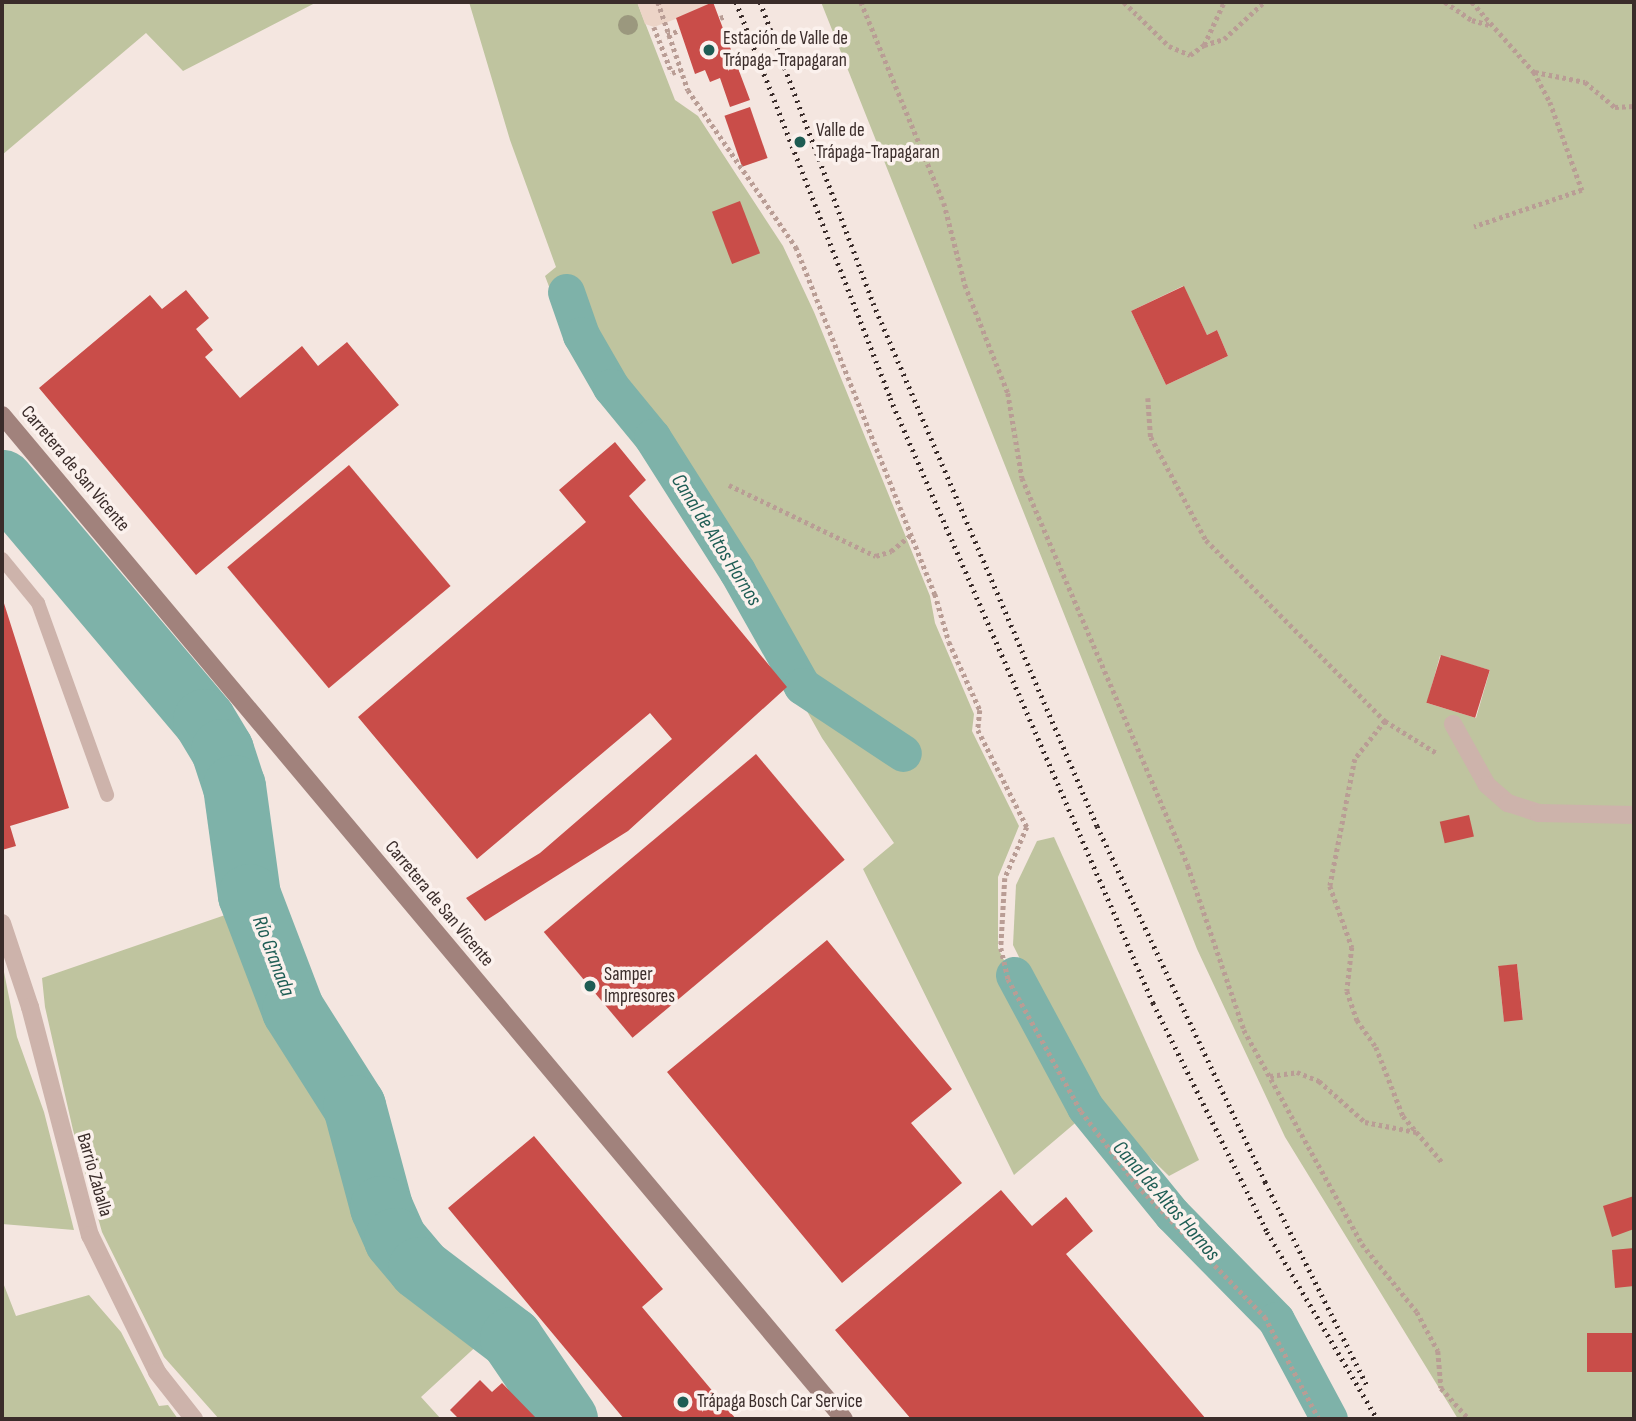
<!DOCTYPE html>
<html>
<head>
<meta charset="utf-8">
<style>
	body { margin:0 }
	#map { position:relative; width:1636px; height:1421px; overflow:hidden; background:#f4e6e0; font-family:"Sofia Sans Condensed",sans-serif }
	div>[style] { position:absolute }
	[style*='--x'] { left:calc(var(--x)*1px); top:calc(var(--y)*1px); width:calc(var(--w)*1px); rotate:calc(var(--a)*1deg) }
	.green>* { inset:0; background:#bfc49f }
	.plaza>* { inset:0; background:#ecd4c7 }
	.canal>* { height:37px; margin:-18.5px; padding:0 18.5px; transform-origin:18.5px; border-radius:18.5px; background:#7eb2a9 }
	.river>* { height:63px; margin:-31.5px; padding:0 31.5px; transform-origin:31.5px; border-radius:31.5px; background:#7eb2a9 }
	.building>* { inset:0; background:#c94d49; transform-origin:0 0 }
	.path>* { height:4.5px; margin-top:-2.25px; transform-origin:0; background:repeating-linear-gradient(90deg,#b99d95 0 3.5px,transparent 0 7px) }
	.lane>* { height:14px; margin:-7px; padding:0 7px; transform-origin:7px; border-radius:7px; background:#cdb3ab }
	.street>* { height:18px; margin:-9px; padding:0 9px; transform-origin:9px; border-radius:9px; background:#cdb3ab }
	.secondary>* { height:18px; margin:-9px; padding:0 9px; transform-origin:9px; border-radius:9px; background:#a1827c }
	.rail>* { height:5px; margin-top:-2.5px; transform-origin:0; background:repeating-linear-gradient(90deg,#3a2c2a 0 2px,transparent 0 7px) }
	.trees>* { width:20px; height:20px; margin:-10px; border-radius:50%; background:#9b987e }
	.dots>* { width:19px; height:19px; translate:-50% -50%; box-sizing:border-box; border:4px solid #fbf1ed; border-radius:50% }
	span { translate:-50% -50%; white-space:nowrap; text-align:center; line-height:1.15; -webkit-text-stroke:7px #fbf1ed; paint-order:stroke }
	.poi-label { font-size:19px; color:#3a2c2a }
	.left { translate:0 -50%; text-align:left }
	.street-label { font-size:19px; color:#3a2c2a }
	.water-label { font-size:21px; color:#1e5d54; font-style:italic }
	.frame { position:absolute; inset:0; border:4px solid #3a2c2a; pointer-events:none }
</style>
</head>
<body>
<div id="map">
	<div class="green">
		<i style="clip-path:polygon(2px 2px,317px 2px,183px 71px,146px 33px,2px 155px)"></i>
		<i style="clip-path:polygon(469px 2px,637px 2px,675px 100px,698px 116px,783px 246px,814px 312px,930px 596px,935px 623px,974px 714px,972px 731px,1019px 826px,998px 877px,998px 948px,1063px 1080px,1087px 1113px,1014px 1175px,863px 869px,894px 843px,822px 738px,699px 518px,666px 471px,615px 411px,564px 326px,545px 276px,556px 267px,510px 140px)"></i>
		<i style="clip-path:polygon(evenodd,821px 2px,1634px 2px,1634px 1419px,1458px 1419px,1285px 1137px,1197px 949px,821px 2px,1183px 286px,1207px 335px,1217px 330px,1228px 356px,1166px 385px,1131px 311px,1183px 286px,821px 2px,1440px 656px,1490px 670px,1476px 718px,1427px 703px,1440px 656px,821px 2px,1517px 964px,1523px 1019px,1504px 1021px,1498px 967px,1517px 964px)"></i>
		<i style="clip-path:polygon(1054px 837px,1199px 1160px,1169px 1176px,1134px 1142px,1074px 1067px,1013px 945px,1016px 885px,1037px 841px)"></i>
		<i style="clip-path:polygon(231px 913px,287px 1037px,329px 1109px,347px 1183px,388px 1269px,482px 1341px,421px 1397px,441px 1419px,219px 1419px,164px 1357px,102px 1232px,73px 1130px,45px 1007px,42px 978px)"></i>
		<i style="clip-path:polygon(2px 962px,17px 1037px,44px 1112px,74px 1230px,2px 1224px)"></i>
		<i style="clip-path:polygon(2px 1280px,16px 1316px,89px 1295px,121px 1332px,159px 1406px,168px 1405px,178px 1419px,2px 1419px)"></i>
	</div>
	<div class="plaza">
		<i style="clip-path:polygon(637px 2px,710px 2px,711px 6px,654px 27px,645px 24px)"></i>
	</div>
	<div class="canal">
		<i style="--x:566;--y:292;--w:46;--a:70.8"></i>
		<i style="--x:581;--y:335;--w:60;--a:60"></i>
		<i style="--x:611;--y:387;--w:65;--a:50.6"></i>
		<i style="--x:652;--y:437;--w:159;--a:57.6"></i>
		<i style="--x:737;--y:571;--w:132;--a:60.5"></i>
		<i style="--x:802;--y:686;--w:121;--a:33.6"></i>
		<i style="--x:1014;--y:975;--w:150;--a:61.7"></i>
		<i style="--x:1085;--y:1107;--w:138;--a:50.9"></i>
		<i style="--x:1172;--y:1214;--w:148;--a:45.5"></i>
		<i style="--x:1276;--y:1320;--w:112;--a:61.8"></i>
	</div>
	<div class="river">
		<i style="--x:2;--y:481;--w:313;--a:49.8"></i>
		<i style="--x:204;--y:720;--w:35;--a:59"></i>
		<i style="--x:222;--y:750;--w:38;--a:72"></i>
		<i style="--x:234;--y:786;--w:110;--a:82.2"></i>
		<i style="--x:249;--y:895;--w:123;--a:69.1"></i>
		<i style="--x:293;--y:1010;--w:114;--a:57.6"></i>
		<i style="--x:354;--y:1106;--w:105;--a:75"></i>
		<i style="--x:381;--y:1207;--w:35;--a:66"></i>
		<i style="--x:395;--y:1239;--w:38;--a:50"></i>
		<i style="--x:419;--y:1268;--w:116;--a:37.3"></i>
		<i style="--x:511;--y:1338;--w:98;--a:55.8"></i>
	</div>
	<div class="building">
		<i style="clip-path:polygon(713px 2px,750px 100px,730px 107px,720px 78px,710px 82px,705px 70px,695px 74px,676px 18px)"></i>
		<i style="left:750px;top:107px;width:54px;height:27px;rotate:71deg"></i>
		<i style="left:740px;top:201px;width:56px;height:30px;rotate:69deg"></i>
		<i style="clip-path:polygon(1184px 286px,1207px 335px,1217px 330px,1228px 356px,1166px 385px,1131px 311px)"></i>
		<i style="clip-path:polygon(186px 290px,209px 318px,196px 329px,213px 350px,205px 357px,240px 398px,302px 346px,318px 366px,347px 342px,399px 405px,196px 575px,39px 388px,150px 295px,162px 309px)"></i>
		<i style="clip-path:polygon(615px 442px,646px 480px,629px 496px,787px 687px,628px 831px,485px 921px,466px 898px,540px 853px,672px 739px,650px 713px,477px 859px,358px 717px,586px 522px,559px 490px)"></i>
		<i style="left:349px;top:465px;width:158px;height:159px;rotate:50deg"></i>
		<i style="clip-path:polygon(2px 597px,69px 808px,10px 826px,16px 846px,2px 850px)"></i>
		<i style="left:1441px;top:655px;width:51px;height:50px;rotate:17deg"></i>
		<i style="left:756px;top:754px;width:138px;height:277px;rotate:50deg"></i>
		<i style="left:1469px;top:815px;width:22px;height:30px;rotate:77deg"></i>
		<i style="clip-path:polygon(827px 940px,952px 1089px,911px 1123px,962px 1183px,842px 1283px,667px 1072px)"></i>
		<i style="left:1517px;top:964px;width:56px;height:19px;rotate:84deg"></i>
		<i style="clip-path:polygon(534px 1136px,663px 1289px,642px 1307px,736px 1419px,624px 1419px,448px 1208px)"></i>
		<i style="clip-path:polygon(1001px 1190px,1032px 1226px,1066px 1197px,1093px 1231px,1066px 1254px,1206px 1419px,911px 1419px,835px 1330px)"></i>
		<i style="clip-path:polygon(1634px 1196px,1634px 1229px,1612px 1237px,1603px 1206px)"></i>
		<i style="clip-path:polygon(1634px 1248px,1634px 1286px,1615px 1288px,1612px 1250px)"></i>
		<i style="left:1634px;top:1333px;width:39px;height:47px;rotate:90deg"></i>
		<i style="clip-path:polygon(480px 1380px,492px 1392px,502px 1383px,537px 1419px,459px 1419px,450px 1410px)"></i>
	</div>
	<div class="path">
		<i style="--x:658;--y:2;--w:93;--a:71.2"></i>
		<i style="--x:688;--y:90;--w:191;--a:55.5"></i>
		<i style="--x:796;--y:247;--w:374;--a:68.2"></i>
		<i style="--x:935;--y:594;--w:50;--a:73.7"></i>
		<i style="--x:949;--y:642;--w:75;--a:65.5"></i>
		<i style="--x:980;--y:710;--w:20;--a:96"></i>
		<i style="--x:978;--y:730;--w:109;--a:63.2"></i>
		<i style="--x:1027;--y:827;--w:56;--a:113.3"></i>
		<i style="--x:1005;--y:878;--w:70;--a:93.3"></i>
		<i style="--x:1001;--y:948;--w:32;--a:77"></i>
		<i style="--x:1008;--y:979;--w:151;--a:61.1"></i>
		<i style="--x:1081;--y:1111;--w:93;--a:52.9"></i>
		<i style="--x:1137;--y:1185;--w:184;--a:45.9"></i>
		<i style="--x:1265;--y:1317;--w:115;--a:62.1"></i>
		<i style="--x:861;--y:2;--w:217;--a:67.6"></i>
		<i style="--x:944;--y:203;--w:85;--a:75.6"></i>
		<i style="--x:965;--y:285;--w:116;--a:68.3"></i>
		<i style="--x:1008;--y:393;--w:86;--a:80.6"></i>
		<i style="--x:1022;--y:478;--w:422;--a:66.8"></i>
		<i style="--x:1188;--y:866;--w:173;--a:71.1"></i>
		<i style="--x:1244;--y:1030;--w:244;--a:61.1"></i>
		<i style="--x:1362;--y:1244;--w:87;--a:51"></i>
		<i style="--x:1417;--y:1312;--w:44;--a:61.7"></i>
		<i style="--x:1438;--y:1351;--w:37;--a:85"></i>
		<i style="--x:1441;--y:1388;--w:42;--a:47.9"></i>
		<i style="--x:1124;--y:2;--w:63;--a:44.4"></i>
		<i style="--x:1169;--y:46;--w:23;--a:23"></i>
		<i style="--x:1190;--y:55;--w:17;--a:-36"></i>
		<i style="--x:1204;--y:45;--w:47;--a:-65.1"></i>
		<i style="--x:1445;--y:2;--w:32;--a:34"></i>
		<i style="--x:1472;--y:20;--w:19;--a:16"></i>
		<i style="--x:1472;--y:2;--w:94;--a:48.5"></i>
		<i style="--x:1534;--y:72;--w:34;--a:62"></i>
		<i style="--x:1550;--y:102;--w:94;--a:70"></i>
		<i style="--x:1582;--y:190;--w:114;--a:161.1"></i>
		<i style="--x:720;--y:18;--w:6;--a:-18"></i>
		<i style="--x:654;--y:27;--w:49;--a:68.6"></i>
		<i style="--x:672;--y:73;--w:9;--a:-21"></i>
		<i style="--x:667;--y:35;--w:14;--a:-21"></i>
		<i style="--x:1204;--y:45;--w:21;--a:-17"></i>
		<i style="--x:1224;--y:39;--w:54;--a:-42.8"></i>
		<i style="--x:1535;--y:72;--w:51;--a:11.3"></i>
		<i style="--x:1585;--y:82;--w:39;--a:40"></i>
		<i style="--x:1615;--y:107;--w:19;--a:-3"></i>
		<i style="--x:1148;--y:398;--w:39;--a:86"></i>
		<i style="--x:1151;--y:437;--w:117;--a:61.9"></i>
		<i style="--x:1206;--y:540;--w:255;--a:45.3"></i>
		<i style="--x:1385;--y:721;--w:62;--a:31.9"></i>
		<i style="--x:729;--y:485;--w:163;--a:25.8"></i>
		<i style="--x:876;--y:556;--w:16;--a:-18"></i>
		<i style="--x:891;--y:551;--w:26;--a:-39"></i>
		<i style="--x:1385;--y:721;--w:48;--a:128.3"></i>
		<i style="--x:1355;--y:759;--w:129;--a:101.1"></i>
		<i style="--x:1330;--y:886;--w:65;--a:70.2"></i>
		<i style="--x:1352;--y:947;--w:44;--a:96.5"></i>
		<i style="--x:1347;--y:991;--w:31;--a:71"></i>
		<i style="--x:1357;--y:1020;--w:33;--a:55"></i>
		<i style="--x:1376;--y:1047;--w:74;--a:68.6"></i>
		<i style="--x:1403;--y:1116;--w:60;--a:49.7"></i>
		<i style="--x:1270;--y:1076;--w:27;--a:-8"></i>
		<i style="--x:1297;--y:1072;--w:24;--a:22"></i>
		<i style="--x:1319;--y:1081;--w:62;--a:41.7"></i>
		<i style="--x:1365;--y:1122;--w:52;--a:11.1"></i>
	</div>
	<div class="lane">
		<i style="--x:2;--y:559;--w:57;--a:50.7"></i>
		<i style="--x:38;--y:603;--w:204;--a:70.2"></i>
	</div>
	<div class="street">
		<i style="--x:1453;--y:724;--w:70;--a:60.9"></i>
		<i style="--x:1487;--y:785;--w:28;--a:41"></i>
		<i style="--x:1508;--y:803;--w:32;--a:18"></i>
		<i style="--x:1538;--y:813;--w:96;--a:1.2"></i>
		<i style="--x:2;--y:923;--w:89;--a:71.6"></i>
		<i style="--x:30;--y:1007;--w:236;--a:75.3"></i>
		<i style="--x:90;--y:1235;--w:153;--a:63.9"></i>
		<i style="--x:157;--y:1372;--w:60;--a:51.8"></i>
	</div>
	<div class="secondary">
		<i style="--x:2;--y:415;--w:1310;--a:50.02"></i>
	</div>
	<div class="rail">
		<i style="--x:736;--y:2;--w:425;--a:68.7"></i>
		<i style="--x:890;--y:398;--w:660;--a:66.5"></i>
		<i style="--x:1153;--y:1003;--w:256;--a:63.5"></i>
		<i style="--x:1267;--y:1232;--w:217;--a:59.5"></i>
		<i style="--x:760;--y:2;--w:322;--a:69.4"></i>
		<i style="--x:873;--y:303;--w:569;--a:66.81"></i>
		<i style="--x:1097;--y:826;--w:394;--a:64.7"></i>
		<i style="--x:1265;--y:1182;--w:230;--a:63.4"></i>
	</div>
	<div class="trees">
		<i style="left:628px;top:25px"></i>
	</div>
	<div class="dots">
		<i style="left:709px;top:50px;background:#1e5d54"></i>
		<i style="left:800px;top:142px;background:#1e5d54"></i>
		<i style="left:590px;top:986px;background:#1e5d54"></i>
		<i style="left:683px;top:1402px;background:#1e5d54"></i>
	</div>
	<div class="poi-label">
		<span class="left" style="left:723px;top:50px">Estación de Valle de<br>Trápaga-Trapagaran</span>
		<span class="left" style="left:816px;top:142px">Valle de<br>Trápaga-Trapagaran</span>
		<span class="left" style="left:604px;top:986px">Samper<br>Impresores</span>
		<span class="left" style="left:697px;top:1402px">Trápaga Bosch Car Service</span>
	</div>
	<div class="street-label">
		<span style="left:75px;top:469px;rotate:50deg">Carretera de San Vicente</span>
		<span style="left:439px;top:904px;rotate:50deg">Carretera de San Vicente</span>
		<span style="left:94px;top:1175px;rotate:74deg">Barrio Zaballa</span>
	</div>
	<div class="water-label">
		<span style="left:716px;top:540px;rotate:58deg">Canal de Altos Hornos</span>
		<span style="left:273px;top:956px;rotate:69deg">Río Granada</span>
		<span style="left:1166px;top:1201px;rotate:49deg">Canal de Altos Hornos</span>
	</div>
	<div class="frame"></div>
</div>
</body>
</html>
